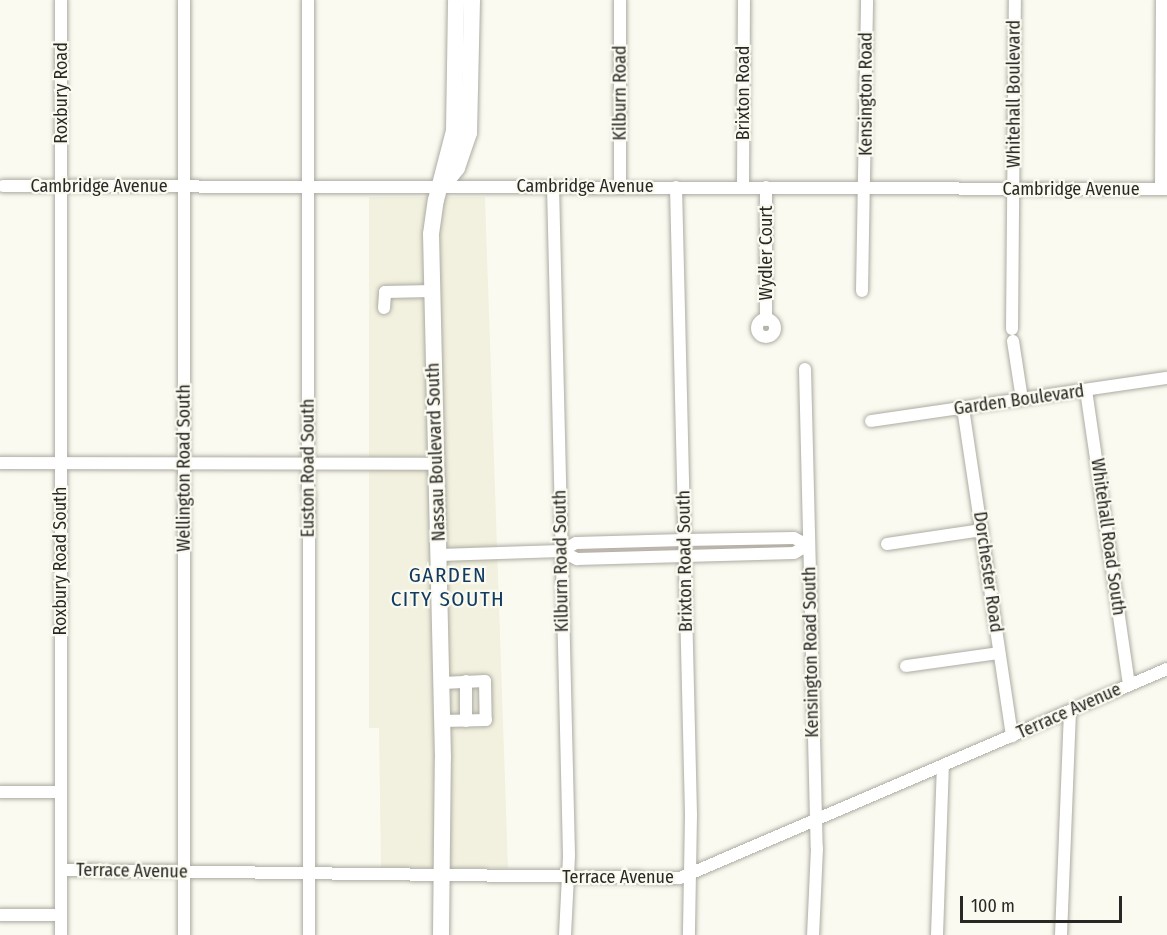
<!DOCTYPE html>
<html>
<head>
<meta charset="utf-8">
<style>
	body { margin:0 }
	#map { position:relative; width:1167px; height:935px; overflow:hidden; background:#fbfaf0; font-family:"Fira Sans Condensed",sans-serif }
	div>[style] { position:absolute }
	[style*='--x'] { left:calc(var(--x)*1px); top:calc(var(--y)*1px); width:calc(var(--w)*1px); rotate:calc(var(--a)*1deg) }
	.built>* { inset:0; background:#f2f0de }
	.green>* { inset:0; background:#f8dbcf }
	.roads { filter:drop-shadow(0 0 2px #acaba2) drop-shadow(0 0 2px #acaba2) }
	.minor>* { height:12px; margin:-6px; padding:0 6px; transform-origin:6px; border-radius:6px; background:#fff }
	.minor>.ring { margin:-6px; padding:0; box-sizing:content-box; background:none; border:12px solid #fff; border-radius:50% }
	.major>* { height:16px; margin:-8px; padding:0 8px; transform-origin:8px; border-radius:8px; background:#fff }
	span { translate:-50% -50%; white-space:nowrap; text-align:center; line-height:1.15; -webkit-text-stroke:4.5px #fbfaf0; paint-order:stroke }
	.street-label { font-size:18px; color:#292825 }
	.quarter-label { font-size:21px; color:#113b60; letter-spacing:1.5px }
	.scale { position:absolute; left:960px; top:896px; width:162px; height:27px; box-sizing:border-box; border:3px solid #292825; border-top:0; padding-left:8px; font-size:18px; line-height:21px; white-space:nowrap; color:#292825; -webkit-text-stroke:4px #fbfaf0; paint-order:stroke }
</style>
</head>
<body>
<div id="map">
	<div class="built">
		<i style="clip-path:polygon(369px 197px,485px 197px,508px 868px,381px 868px,379px 728px,369px 728px)"></i>
	</div>
	<div class="green">
		<i style="clip-path:polygon(794px 538px,808px 545px,794px 553px,577px 559px,561px 551px,576px 543px)"></i>
	</div>
	<div class="roads">
		<div class="minor">
			<i style="--x:61;--y:0;--w:935;--a:90"></i>
			<i style="--x:308;--y:0;--w:935;--a:89.94"></i>
			<i style="--x:3;--y:186;--w:1164;--a:0.15"></i>
			<i style="--x:553;--y:186;--w:670;--a:88.63"></i>
			<i style="--x:569;--y:856;--w:79;--a:92.9"></i>
			<i style="--x:620;--y:186;--w:186;--a:-90"></i>
			<i style="--x:676;--y:187;--w:628;--a:88.63"></i>
			<i style="--x:691;--y:815;--w:120;--a:91"></i>
			<i style="--x:743;--y:187;--w:187;--a:-89.7"></i>
			<i style="--x:1161;--y:189;--w:189;--a:-89.7"></i>
			<i style="--x:862;--y:291;--w:291;--a:-89"></i>
			<i style="--x:384;--y:308;--w:16;--a:-86"></i>
			<i style="--x:385;--y:292;--w:47;--a:-1.2"></i>
			<i class="ring" style="left:757px;top:319px;width:6px;height:6px"></i>
			<i style="--x:766;--y:320;--w:133;--a:-90"></i>
			<i style="--x:1012;--y:329;--w:329;--a:-89.5"></i>
			<i style="--x:1013;--y:341;--w:59;--a:81.2"></i>
			<i style="--x:805;--y:369;--w:479;--a:88.6"></i>
			<i style="--x:817;--y:848;--w:87;--a:92.6"></i>
			<i style="--x:1086;--y:390;--w:298;--a:81.7"></i>
			<i style="--x:963;--y:408;--w:332;--a:81.5"></i>
			<i style="--x:871;--y:421;--w:299;--a:-8.3"></i>
			<i style="--x:0;--y:463;--w:436;--a:0.1"></i>
			<i style="--x:887;--y:544;--w:96;--a:-8.4"></i>
			<i style="--x:561;--y:551;--w:17;--a:-28"></i>
			<i style="--x:576;--y:543;--w:108;--a:-1.6"></i>
			<i style="--x:684;--y:540;--w:110;--a:-1"></i>
			<i style="--x:794;--y:538;--w:16;--a:27"></i>
			<i style="--x:439;--y:555;--w:122;--a:-1.9"></i>
			<i style="--x:561;--y:551;--w:18;--a:27"></i>
			<i style="--x:577;--y:559;--w:108;--a:-1.6"></i>
			<i style="--x:685;--y:556;--w:109;--a:-1.6"></i>
			<i style="--x:794;--y:553;--w:16;--a:-30"></i>
			<i style="--x:906;--y:666;--w:94;--a:-8"></i>
			<i style="--x:466;--y:681;--w:40;--a:90"></i>
			<i style="--x:442;--y:683;--w:43;--a:-2.7"></i>
			<i style="--x:485;--y:681;--w:39;--a:89"></i>
			<i style="--x:486;--y:720;--w:43;--a:178.7"></i>
			<i style="--x:0;--y:792;--w:60;--a:0"></i>
			<i style="--x:61;--y:870;--w:619;--a:0.74"></i>
			<i style="--x:680;--y:878;--w:530;--a:-23.23"></i>
			<i style="--x:0;--y:915;--w:61;--a:0"></i>
			<i style="--x:184;--y:935;--w:935;--a:-90"></i>
			<i style="--x:937;--y:935;--w:169;--a:-88"></i>
			<i style="--x:1061;--y:935;--w:224;--a:-87.7"></i>
		</div>
		<div class="major">
			<i style="--x:442;--y:186;--w:23;--a:-50"></i>
			<i style="--x:457;--y:168;--w:37;--a:-71"></i>
			<i style="--x:469;--y:133;--w:133;--a:-88.7"></i>
			<i style="--x:441;--y:935;--w:177;--a:-89.4"></i>
			<i style="--x:443;--y:758;--w:524;--a:-91.31"></i>
			<i style="--x:431;--y:234;--w:34;--a:-82"></i>
			<i style="--x:436;--y:200;--w:71;--a:-75.4"></i>
			<i style="--x:454;--y:131;--w:131;--a:-89.1"></i>
		</div>
	</div>
	<div class="street-label">
		<span style="left:61px;top:93px;rotate:-90deg">Roxbury Road</span>
		<span style="left:620px;top:93px;rotate:-90deg">Kilburn Road</span>
		<span style="left:743px;top:93px;rotate:-90deg">Brixton Road</span>
		<span style="left:866px;top:94px;rotate:-90deg">Kensington Road</span>
		<span style="left:1014px;top:94px;rotate:-90deg">Whitehall Boulevard</span>
		<span style="left:99px;top:186px">Cambridge Avenue</span>
		<span style="left:585px;top:186px">Cambridge Avenue</span>
		<span style="left:1071px;top:189px">Cambridge Avenue</span>
		<span style="left:766px;top:253px;rotate:-90deg">Wydler Court</span>
		<span style="left:1019px;top:400px;rotate:-8deg">Garden Boulevard</span>
		<span style="left:436px;top:452px;rotate:-92deg">Nassau Boulevard South</span>
		<span style="left:184px;top:468px;rotate:-90deg">Wellington Road South</span>
		<span style="left:308px;top:468px;rotate:-90deg">Euston Road South</span>
		<span style="left:1108px;top:537px;rotate:82deg">Whitehall Road South</span>
		<span style="left:60px;top:561px;rotate:-90deg">Roxbury Road South</span>
		<span style="left:561px;top:561px;rotate:-91deg">Kilburn Road South</span>
		<span style="left:685px;top:561px;rotate:-91deg">Brixton Road South</span>
		<span style="left:988px;top:572px;rotate:82deg">Dorchester Road</span>
		<span style="left:811px;top:652px;rotate:-91deg">Kensington Road South</span>
		<span style="left:1069px;top:711px;rotate:-24deg">Terrace Avenue</span>
		<span style="left:132px;top:871px;rotate:1deg">Terrace Avenue</span>
		<span style="left:618px;top:877px">Terrace Avenue</span>
	</div>
	<div class="quarter-label">
		<span style="left:448px;top:587px">GARDEN<br>CITY SOUTH</span>
	</div>
	<div class="scale">100 m</div>
</div>
</body>
</html>
